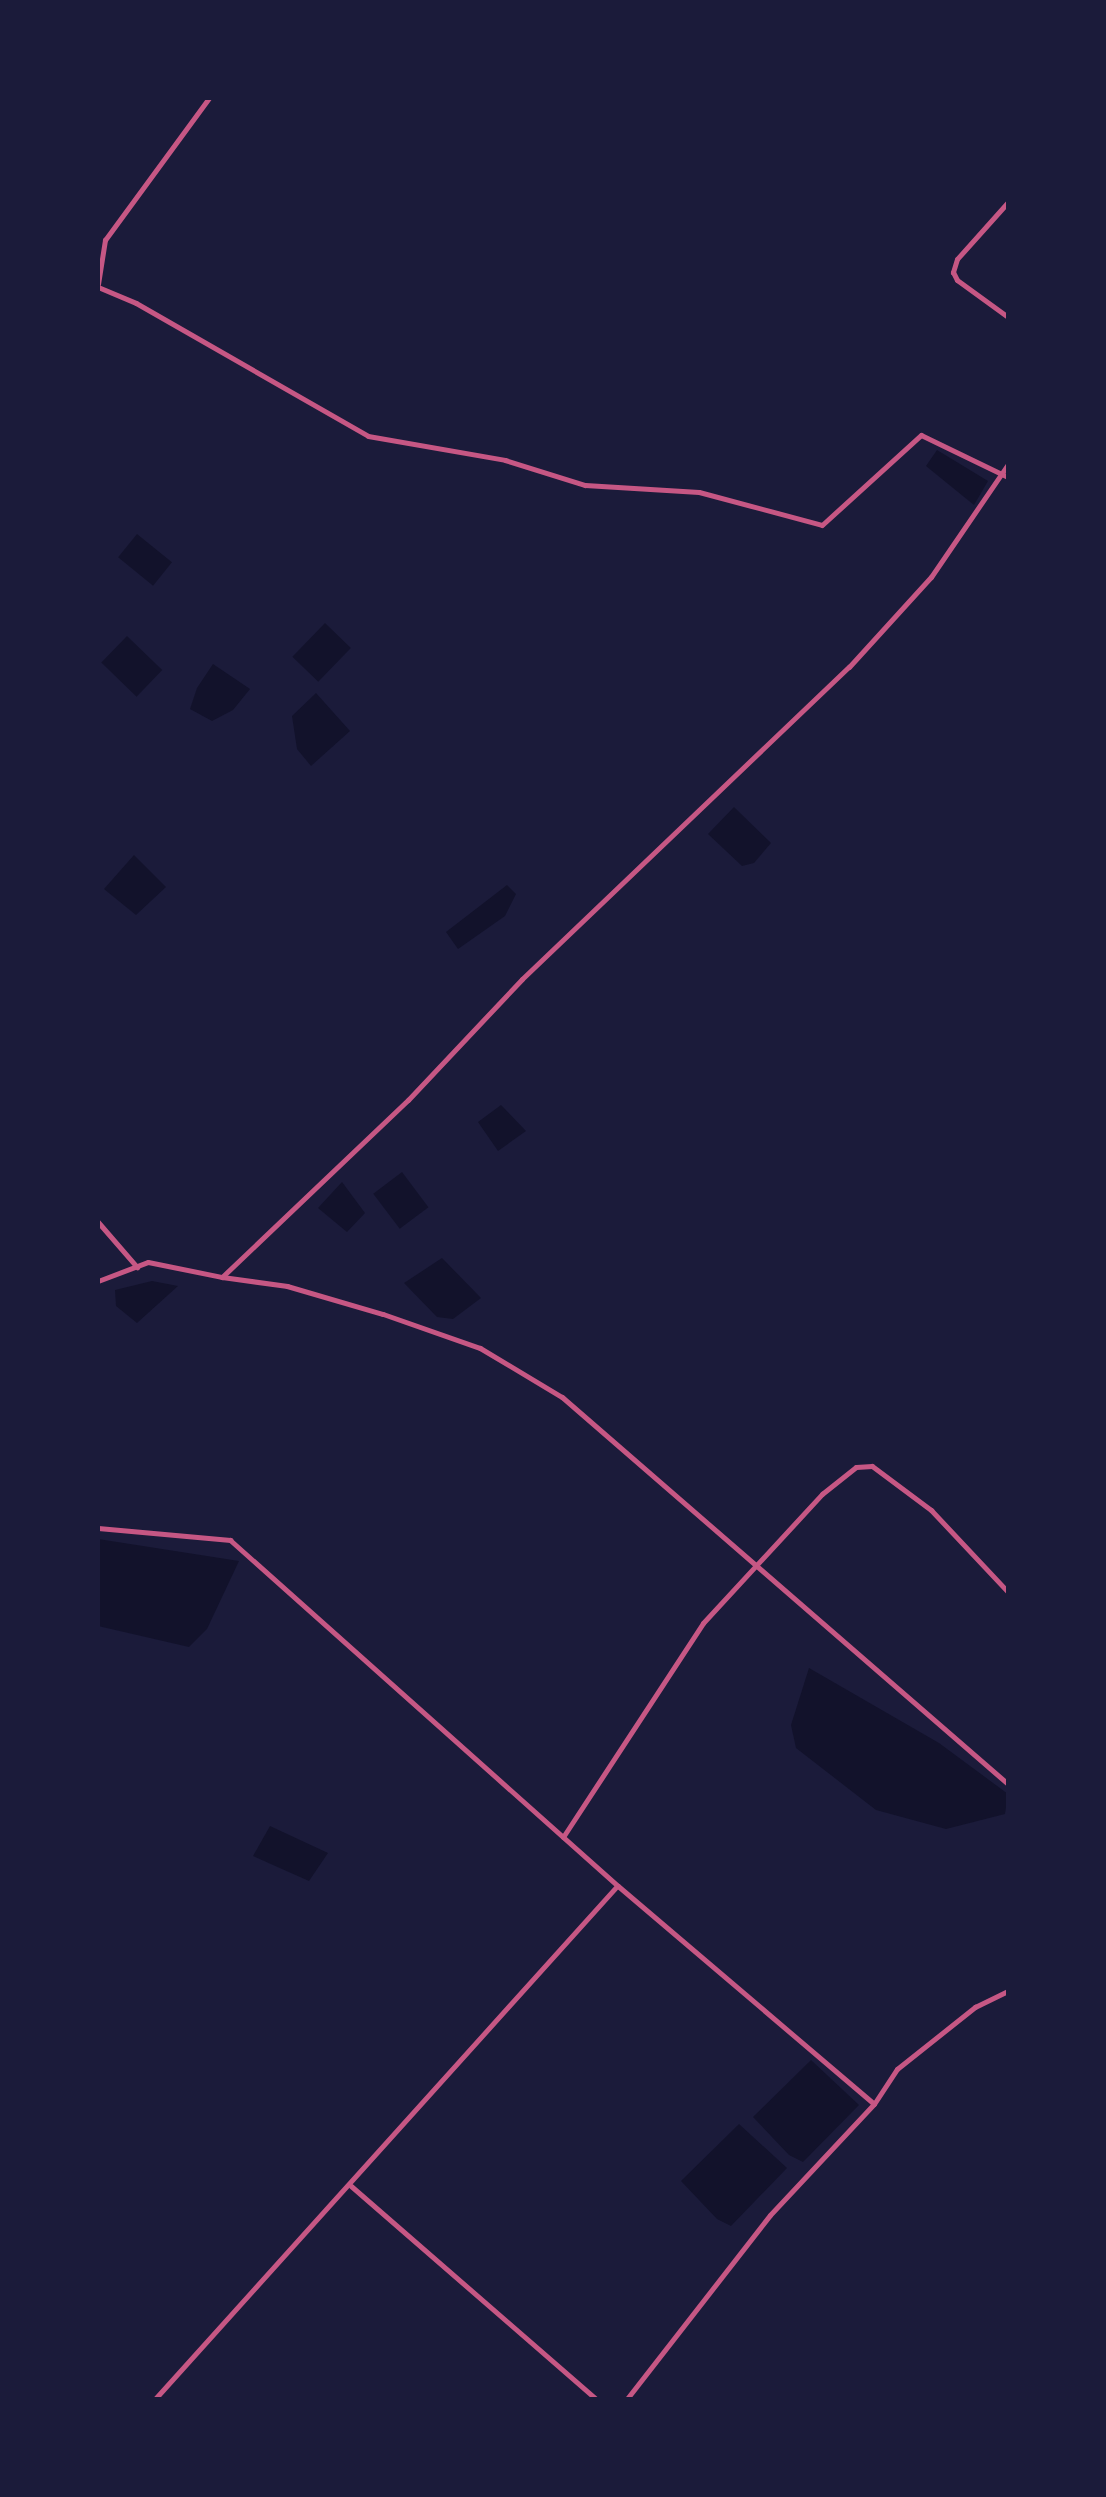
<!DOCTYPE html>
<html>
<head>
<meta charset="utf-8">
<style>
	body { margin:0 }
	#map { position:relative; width:1106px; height:2497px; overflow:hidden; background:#1b1b3a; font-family:Poppins,sans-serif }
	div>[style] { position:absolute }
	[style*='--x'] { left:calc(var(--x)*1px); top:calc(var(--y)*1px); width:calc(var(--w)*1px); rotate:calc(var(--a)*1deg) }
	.water>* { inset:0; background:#12122b; transform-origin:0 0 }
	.minor>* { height:5px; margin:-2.5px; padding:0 2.5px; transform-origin:2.5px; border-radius:2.5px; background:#c65784 }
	span { translate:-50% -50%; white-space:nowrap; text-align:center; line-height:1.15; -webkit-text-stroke:9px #1b1b3a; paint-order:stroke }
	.frame { position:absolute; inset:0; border:100px solid #1b1b3a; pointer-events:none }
</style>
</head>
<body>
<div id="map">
	<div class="water">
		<i style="clip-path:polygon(937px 450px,988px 481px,974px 505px,926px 466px)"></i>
		<i style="left:137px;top:534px;width:45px;height:30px;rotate:39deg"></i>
		<i style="left:325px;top:623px;width:36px;height:47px;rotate:44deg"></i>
		<i style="left:127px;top:636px;width:49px;height:37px;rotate:44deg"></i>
		<i style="clip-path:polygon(213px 664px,250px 689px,233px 710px,212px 721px,190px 709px,197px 688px)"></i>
		<i style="clip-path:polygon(316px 693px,350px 731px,311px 766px,297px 749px,292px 716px)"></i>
		<i style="clip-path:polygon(734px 807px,771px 843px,754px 863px,742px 866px,708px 834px)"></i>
		<i style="clip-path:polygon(134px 855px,166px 887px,136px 915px,104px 889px)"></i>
		<i style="clip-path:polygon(507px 885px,516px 894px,505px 916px,458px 949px,446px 932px)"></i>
		<i style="clip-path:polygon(501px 1105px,526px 1131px,498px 1151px,478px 1122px)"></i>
		<i style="left:402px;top:1172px;width:44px;height:36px;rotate:53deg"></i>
		<i style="clip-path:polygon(342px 1182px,365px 1213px,347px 1232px,318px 1208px)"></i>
		<i style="clip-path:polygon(442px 1258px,481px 1298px,453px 1319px,437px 1317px,404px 1283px)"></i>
		<i style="clip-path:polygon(152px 1281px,178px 1286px,137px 1323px,116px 1306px,115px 1290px)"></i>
		<i style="clip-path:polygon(98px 1539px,239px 1561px,207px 1629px,189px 1647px,98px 1626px)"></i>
		<i style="clip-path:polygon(809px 1668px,939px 1743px,1008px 1794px,1005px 1814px,946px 1829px,876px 1810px,796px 1748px,791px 1725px)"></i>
		<i style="clip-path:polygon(270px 1826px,328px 1853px,309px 1881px,253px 1856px)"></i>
		<i style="clip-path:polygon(811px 2060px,859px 2105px,803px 2162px,789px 2155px,753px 2117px)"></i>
		<i style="clip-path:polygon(739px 2124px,787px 2168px,731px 2226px,717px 2219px,681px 2181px)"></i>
	</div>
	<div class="minor">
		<i style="--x:1008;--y:202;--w:76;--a:131.8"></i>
		<i style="--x:957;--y:259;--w:14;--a:107"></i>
		<i style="--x:953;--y:272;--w:9;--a:63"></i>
		<i style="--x:957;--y:280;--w:63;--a:36"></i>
		<i style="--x:98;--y:284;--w:45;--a:-81"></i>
		<i style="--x:105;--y:240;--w:176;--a:-53.8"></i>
		<i style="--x:98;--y:287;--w:41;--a:22.8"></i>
		<i style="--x:136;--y:303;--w:267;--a:29.8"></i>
		<i style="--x:368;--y:436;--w:139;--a:9.9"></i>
		<i style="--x:505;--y:460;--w:84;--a:17.4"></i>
		<i style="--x:585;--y:485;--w:114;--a:3.5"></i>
		<i style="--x:699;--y:492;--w:127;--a:15"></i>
		<i style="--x:822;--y:525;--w:134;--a:-42.3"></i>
		<i style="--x:921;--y:435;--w:97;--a:25.8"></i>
		<i style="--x:98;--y:1222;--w:60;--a:49.1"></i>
		<i style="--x:222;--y:1277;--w:66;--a:7.9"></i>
		<i style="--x:287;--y:1286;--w:100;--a:16.3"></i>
		<i style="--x:383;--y:1314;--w:103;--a:19.3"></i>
		<i style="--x:480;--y:1348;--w:96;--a:30.9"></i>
		<i style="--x:562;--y:1397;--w:590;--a:40.95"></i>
		<i style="--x:98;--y:1281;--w:53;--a:-20.8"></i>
		<i style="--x:148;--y:1262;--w:76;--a:11.5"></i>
		<i style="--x:222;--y:1277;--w:257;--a:-43.6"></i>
		<i style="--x:408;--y:1100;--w:166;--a:-46.7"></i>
		<i style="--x:522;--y:979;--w:452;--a:-43.7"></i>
		<i style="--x:849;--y:667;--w:122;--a:-47.7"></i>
		<i style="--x:931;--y:577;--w:137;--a:-55.7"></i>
		<i style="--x:98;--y:1528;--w:133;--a:5.2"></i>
		<i style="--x:230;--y:1540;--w:520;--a:41.73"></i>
		<i style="--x:618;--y:1886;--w:336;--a:40.4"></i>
		<i style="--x:563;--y:1837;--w:256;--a:-56.8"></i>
		<i style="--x:703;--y:1623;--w:176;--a:-47.3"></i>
		<i style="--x:822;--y:1494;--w:43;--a:-38.5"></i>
		<i style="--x:856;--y:1467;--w:16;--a:-4"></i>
		<i style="--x:872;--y:1466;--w:74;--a:36.7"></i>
		<i style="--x:931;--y:1510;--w:112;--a:46.8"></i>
		<i style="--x:351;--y:2186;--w:326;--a:41"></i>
		<i style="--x:154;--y:2400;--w:692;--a:-47.99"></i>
		<i style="--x:626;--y:2400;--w:234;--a:-52.1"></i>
		<i style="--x:770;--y:2215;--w:152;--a:-46.9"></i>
		<i style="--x:874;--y:2104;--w:42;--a:-56.7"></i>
		<i style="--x:897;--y:2069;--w:100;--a:-38.5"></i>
		<i style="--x:975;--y:2007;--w:37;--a:-26"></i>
	</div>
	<div class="frame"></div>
</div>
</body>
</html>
